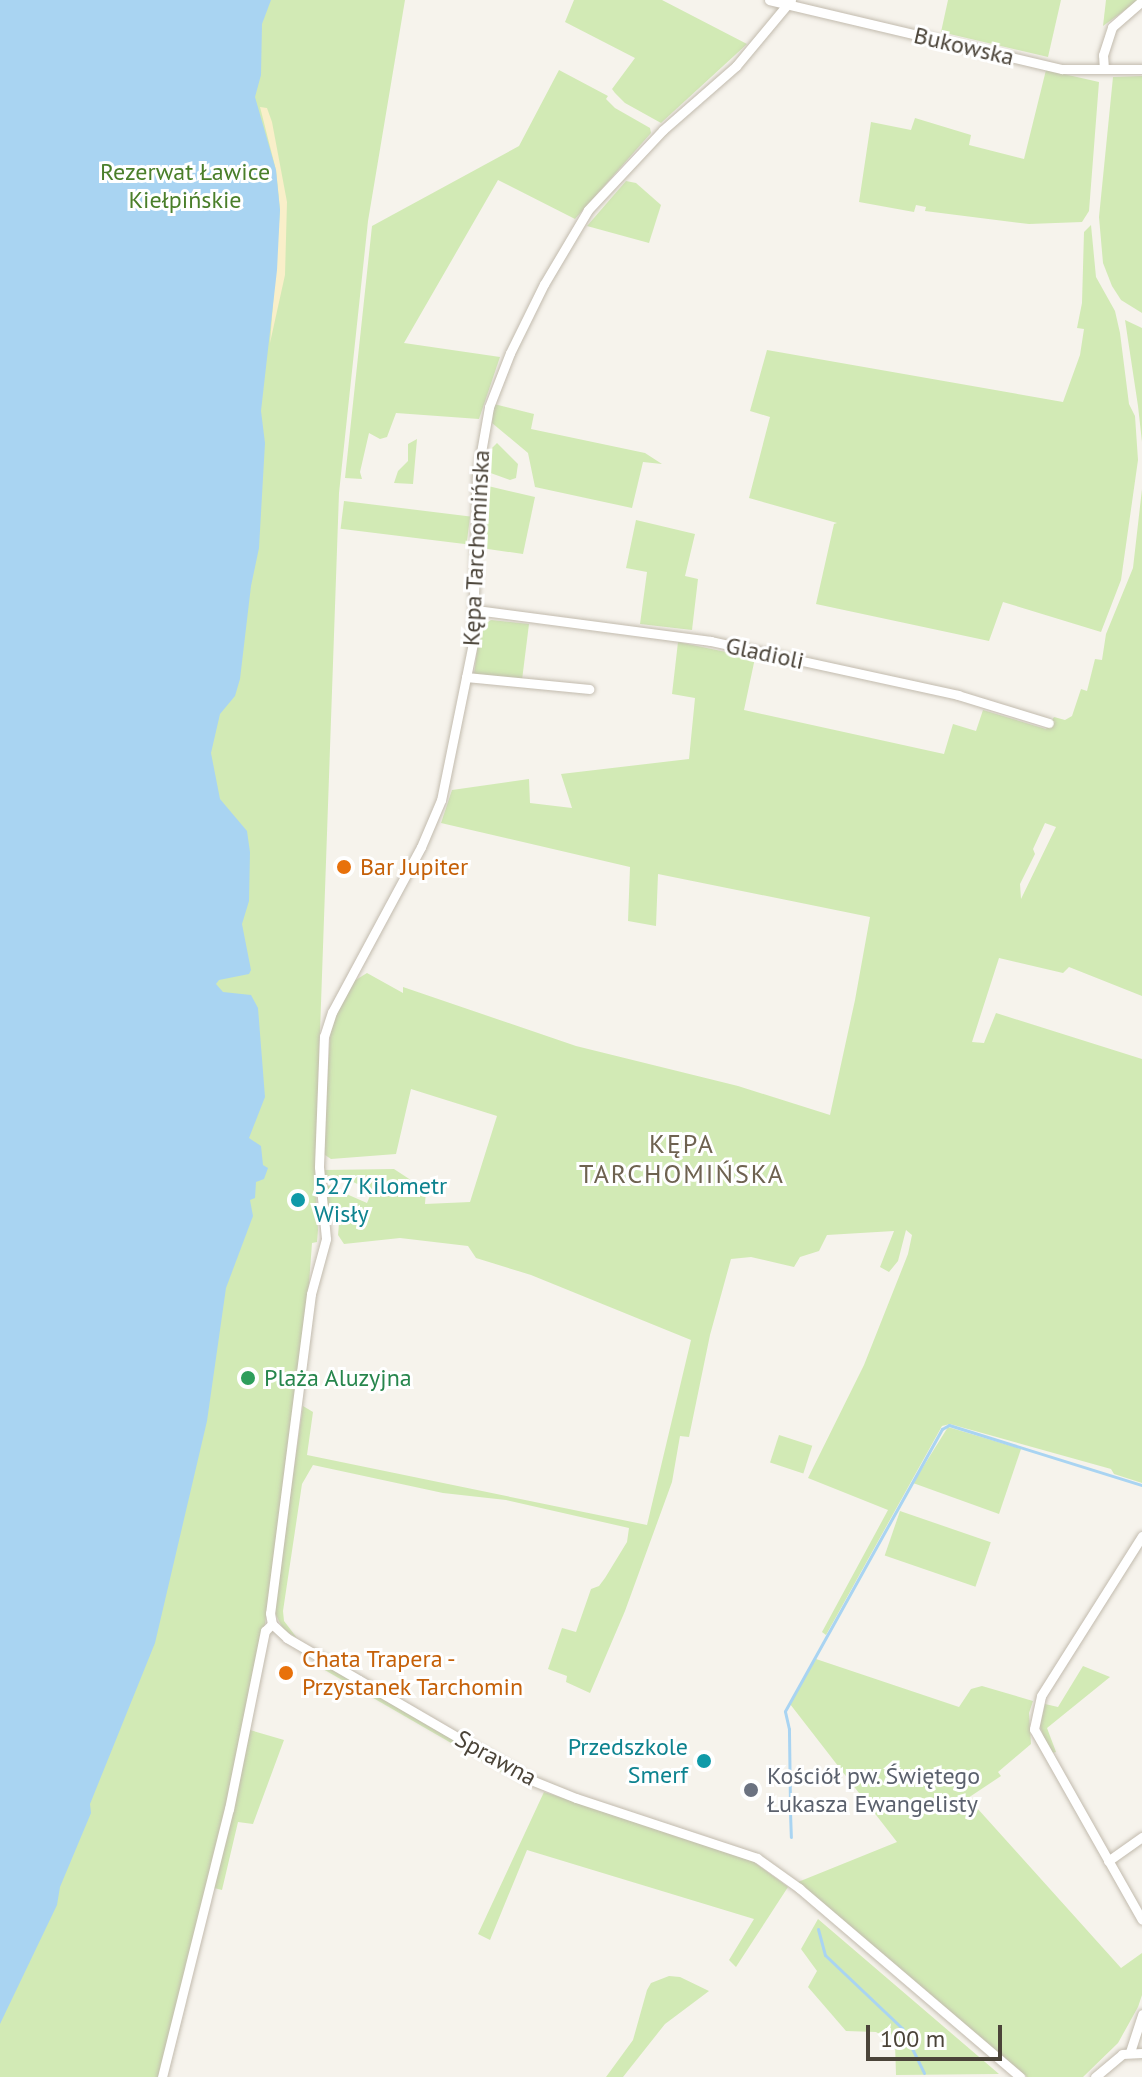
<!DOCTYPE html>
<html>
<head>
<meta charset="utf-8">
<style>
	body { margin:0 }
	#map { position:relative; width:1142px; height:2077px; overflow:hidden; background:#f6f3ec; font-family:"PT Sans",sans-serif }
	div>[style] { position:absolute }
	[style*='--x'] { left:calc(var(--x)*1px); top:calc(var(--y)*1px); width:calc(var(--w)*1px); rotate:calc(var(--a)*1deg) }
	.green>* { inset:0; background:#d2eab5; transform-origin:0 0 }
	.sand>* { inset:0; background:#f9efc9 }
	.water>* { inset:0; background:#a9d4f2 }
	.stream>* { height:3px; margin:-1.5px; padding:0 1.5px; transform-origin:1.5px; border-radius:1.5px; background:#a9d4f2 }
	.roads { filter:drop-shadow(0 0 2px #c2bbae) drop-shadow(0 0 2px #c2bbae) }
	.street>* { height:9px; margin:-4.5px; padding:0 4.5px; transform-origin:4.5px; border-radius:4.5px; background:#fff }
	.dots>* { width:22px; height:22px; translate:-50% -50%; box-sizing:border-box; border:4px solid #fff; border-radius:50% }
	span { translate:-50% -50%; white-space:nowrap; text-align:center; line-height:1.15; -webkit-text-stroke:6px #fff; paint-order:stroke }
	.street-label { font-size:24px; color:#4b4439 }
	.park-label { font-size:24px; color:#4a7f2a }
	.food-label { font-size:24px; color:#c56008 }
	.left { translate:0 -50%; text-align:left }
	.culture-label { font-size:24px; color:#0d838f }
	.right { translate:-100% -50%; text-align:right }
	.leisure-label { font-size:24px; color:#27864d }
	.worship-label { font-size:24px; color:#5b616d }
	.neighbourhood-label { font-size:26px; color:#6e6250; letter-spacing:2px }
	.scale { position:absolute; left:866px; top:2025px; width:136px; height:36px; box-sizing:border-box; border:4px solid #4b4439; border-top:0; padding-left:10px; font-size:24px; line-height:28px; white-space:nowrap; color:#4b4439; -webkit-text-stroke:6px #fff; paint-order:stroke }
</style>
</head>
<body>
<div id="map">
	<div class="green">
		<i style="clip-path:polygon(0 0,405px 0,368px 221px,339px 493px,315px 1174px,318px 1230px,317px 1242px,312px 1243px,303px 1366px,258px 1671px,162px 2077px,0 2077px)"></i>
		<i style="clip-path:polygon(574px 0,662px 0,747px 44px,661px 123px,625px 103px,615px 93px,612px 89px,635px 58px,565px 22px)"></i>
		<i style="clip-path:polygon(948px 0,1061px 0,1048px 57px,941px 32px)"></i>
		<i style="clip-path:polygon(1106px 0,1139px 0,1103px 26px)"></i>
		<i style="clip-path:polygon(559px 70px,608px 96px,606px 99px,615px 108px,650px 128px,651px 133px,575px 219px,498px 180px,404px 343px,500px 357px,479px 419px,396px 413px,387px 437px,380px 439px,369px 433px,360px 472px,362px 479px,345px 478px,372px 226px,519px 146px)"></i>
		<i style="clip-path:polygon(1046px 70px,1099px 82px,1089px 211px,1082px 222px,1029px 224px,925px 211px,926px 207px,916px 205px,914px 212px,859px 202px,871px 122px,911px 130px,915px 118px,971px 135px,969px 145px,1024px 159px)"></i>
		<i style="clip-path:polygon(1142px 76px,1142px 313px,1121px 300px,1112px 286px,1103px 263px,1099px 217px,1113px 77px)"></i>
		<i style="clip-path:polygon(626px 181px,636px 183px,661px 205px,649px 243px,587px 226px)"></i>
		<i style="clip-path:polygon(1091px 225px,1096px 277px,1115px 311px,1120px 333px,1129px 404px,1135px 416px,1138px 460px,1121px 580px,1101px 632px,1003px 602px,989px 641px,816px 604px,834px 524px,837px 523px,749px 498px,770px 417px,750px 411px,767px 350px,1063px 402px,1080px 355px,1084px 329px,1077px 328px,1082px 303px,1084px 232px)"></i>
		<i style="clip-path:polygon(1125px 320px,1142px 328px,1142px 442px,1138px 406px)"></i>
		<i style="clip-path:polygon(494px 404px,534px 414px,531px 429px,645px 453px,662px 464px,643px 462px,632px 508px,535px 487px,528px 453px,492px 423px)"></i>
		<i style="clip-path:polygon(417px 439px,413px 484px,394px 483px,398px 471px,408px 461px,408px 444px)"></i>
		<i style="clip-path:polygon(497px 443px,518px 464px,516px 478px,510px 480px,485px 471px,483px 462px,486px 462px,488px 452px)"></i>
		<i style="clip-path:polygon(488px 486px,535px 497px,523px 554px,481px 548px,481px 491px)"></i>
		<i style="clip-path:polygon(evenodd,1142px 489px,1142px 996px,1069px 967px,1063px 973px,999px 958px,972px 1042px,984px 1043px,996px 1013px,1142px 1059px,1142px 1483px,1114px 1474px,1111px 1469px,950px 1424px,942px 1426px,826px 1635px,822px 1632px,888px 1510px,808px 1478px,864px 1365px,908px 1254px,912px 1235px,906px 1230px,898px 1261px,889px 1272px,880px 1267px,894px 1231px,827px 1235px,819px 1251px,800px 1257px,794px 1267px,751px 1257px,731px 1259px,710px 1335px,689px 1437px,680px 1436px,672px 1482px,625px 1611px,590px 1693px,566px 1682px,567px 1676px,548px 1669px,562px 1628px,576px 1632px,591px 1589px,599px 1586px,605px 1578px,627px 1542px,629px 1528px,506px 1500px,443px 1493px,313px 1465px,302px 1484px,283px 1611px,284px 1621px,297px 1638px,283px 1629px,275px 1613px,275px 1598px,303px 1406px,313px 1412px,307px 1455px,647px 1525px,691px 1340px,531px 1275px,476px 1258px,468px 1246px,400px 1238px,344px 1244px,338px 1235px,340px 1212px,337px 1208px,327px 1206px,326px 1186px,336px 1185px,335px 1189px,367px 1203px,372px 1191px,349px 1180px,324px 1177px,324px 1170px,394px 1169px,426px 1190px,425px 1204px,470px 1202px,497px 1116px,411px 1089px,396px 1154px,331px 1159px,322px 1153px,331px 1025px,354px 981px,367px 973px,403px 993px,403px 987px,576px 1046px,738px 1086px,830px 1115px,855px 1000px,870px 917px,658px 874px,656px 926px,628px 921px,630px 867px,441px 823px,452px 790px,529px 779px,530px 803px,572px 808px,561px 774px,689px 759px,695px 698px,672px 694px,678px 642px,755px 658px,744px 710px,944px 754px,953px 724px,976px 731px,983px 710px,1046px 729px,1054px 717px,1065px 720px,1072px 716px,1081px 689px,1087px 691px,1095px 659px,1102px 660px,1106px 634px,1133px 568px,1142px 489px,1045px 823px,1056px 827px,1021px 899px,1020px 884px,1035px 854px,1033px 849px,1045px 823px)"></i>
		<i style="left:344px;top:501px;width:127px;height:28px;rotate:7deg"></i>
		<i style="clip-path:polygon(636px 520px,695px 534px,685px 576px,698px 579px,692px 630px,640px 624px,647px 572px,626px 568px)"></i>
		<i style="clip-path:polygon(491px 620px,529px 624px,522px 680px,474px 675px,480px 627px)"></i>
		<i style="clip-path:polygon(948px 1427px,1021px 1449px,999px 1514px,913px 1483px)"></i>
		<i style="left:779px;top:1435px;width:35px;height:29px;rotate:18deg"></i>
		<i style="left:900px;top:1511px;width:96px;height:47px;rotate:19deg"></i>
		<i style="clip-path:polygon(816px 1659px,959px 1707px,971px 1689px,982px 1686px,1033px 1701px,1029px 1713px,1031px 1744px,998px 1772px,1001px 1776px,968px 1798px,1121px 1968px,1142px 1953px,1142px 1995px,1138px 2007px,1118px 2043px,1083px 2077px,1027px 2077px,798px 1882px,897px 1842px,790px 1704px)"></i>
		<i style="left:319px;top:1661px;width:233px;height:5px;rotate:30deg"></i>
		<i style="clip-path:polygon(1083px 1666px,1110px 1677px,1047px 1728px,1056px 1752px,1049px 1754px,1040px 1726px,1045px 1704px,1058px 1707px)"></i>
		<i style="clip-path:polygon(250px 1730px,284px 1740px,253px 1824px,238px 1822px,222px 1890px,214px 1888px)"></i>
		<i style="clip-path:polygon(544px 1792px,721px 1848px,751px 1860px,788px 1887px,736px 1967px,729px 1960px,754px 1919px,527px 1850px,490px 1940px,478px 1934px)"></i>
		<i style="clip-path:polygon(818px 1919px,999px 2074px,896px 2075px,895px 2043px,876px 2032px,846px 2031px,808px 1987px,817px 1971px,801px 1949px)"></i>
		<i style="clip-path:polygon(669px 1976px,680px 1977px,709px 1991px,665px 2024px,623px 2077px,606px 2077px,633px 2040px,647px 1990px,651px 1983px)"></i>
	</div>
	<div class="sand">
		<i style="clip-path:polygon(260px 107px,267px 108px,272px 122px,287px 202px,285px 275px,270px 343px,280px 210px,276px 170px)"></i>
	</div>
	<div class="water">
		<i style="clip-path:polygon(0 0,271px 0,262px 24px,261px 75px,255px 97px,276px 170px,280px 210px,277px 270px,261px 411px,265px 443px,259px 548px,251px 586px,240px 679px,235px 696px,220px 714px,211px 753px,220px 799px,247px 831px,250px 852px,249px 901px,242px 924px,251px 970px,249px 974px,219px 980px,216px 984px,223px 992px,251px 995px,258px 1008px,265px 1097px,249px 1138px,261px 1146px,263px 1165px,268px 1168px,264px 1179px,256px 1182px,255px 1198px,250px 1200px,253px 1216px,226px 1288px,207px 1421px,155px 1643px,90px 1804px,91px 1813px,60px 1887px,57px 1905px,0 2024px)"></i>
	</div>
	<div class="stream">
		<i style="--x:790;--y:1805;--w:76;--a:-90.8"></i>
		<i style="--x:789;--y:1729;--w:18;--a:-103"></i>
		<i style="--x:785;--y:1711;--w:323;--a:-60.9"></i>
		<i style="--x:942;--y:1429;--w:8;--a:-30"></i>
		<i style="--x:949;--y:1425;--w:202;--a:17.3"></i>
		<i style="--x:790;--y:1812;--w:25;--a:88"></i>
		<i style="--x:818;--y:1929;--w:27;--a:75"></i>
		<i style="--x:825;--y:1955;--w:106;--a:43.5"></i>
		<i style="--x:902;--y:2028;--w:50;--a:63.9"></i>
	</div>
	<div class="roads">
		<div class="street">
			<i style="--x:769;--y:0;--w:301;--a:13.3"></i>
			<i style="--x:1062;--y:69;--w:80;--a:0"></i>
			<i style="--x:791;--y:0;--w:86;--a:129.8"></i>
			<i style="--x:736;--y:66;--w:97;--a:138.8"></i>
			<i style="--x:663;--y:130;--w:110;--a:133.2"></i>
			<i style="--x:588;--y:210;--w:86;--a:120.7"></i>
			<i style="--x:544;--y:284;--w:77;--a:116.2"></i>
			<i style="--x:510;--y:353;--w:58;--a:111.3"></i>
			<i style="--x:489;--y:407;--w:69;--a:100"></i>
			<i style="--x:477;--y:475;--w:168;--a:91.4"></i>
			<i style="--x:473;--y:643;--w:160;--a:101.5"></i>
			<i style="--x:441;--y:800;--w:51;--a:113.1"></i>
			<i style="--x:421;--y:847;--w:187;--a:118.3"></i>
			<i style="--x:332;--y:1012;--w:25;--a:108"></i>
			<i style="--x:324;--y:1036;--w:131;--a:92.2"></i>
			<i style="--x:319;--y:1167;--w:72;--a:84.4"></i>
			<i style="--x:326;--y:1239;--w:57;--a:105.3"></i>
			<i style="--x:311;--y:1294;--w:322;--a:97.3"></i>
			<i style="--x:270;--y:1613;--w:11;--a:80"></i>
			<i style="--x:272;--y:1624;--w:21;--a:43"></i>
			<i style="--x:287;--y:1638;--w:282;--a:30.2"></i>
			<i style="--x:531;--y:1780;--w:48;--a:21.8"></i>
			<i style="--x:576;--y:1798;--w:191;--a:18.3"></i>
			<i style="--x:757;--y:1858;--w:52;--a:35.5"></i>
			<i style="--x:799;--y:1888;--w:291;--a:40.5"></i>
			<i style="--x:1104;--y:69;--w:14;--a:-94"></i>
			<i style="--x:1103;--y:55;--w:29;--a:-72"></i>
			<i style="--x:1112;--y:27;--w:40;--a:-41"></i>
			<i style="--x:476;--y:610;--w:237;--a:7.5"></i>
			<i style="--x:711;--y:641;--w:253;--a:12.3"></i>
			<i style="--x:958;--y:695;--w:95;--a:17.1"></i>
			<i style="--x:466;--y:677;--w:124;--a:5.6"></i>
			<i style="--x:1142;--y:1536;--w:189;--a:122.3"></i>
			<i style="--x:1041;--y:1696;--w:34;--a:102"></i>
			<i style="--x:1034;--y:1729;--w:219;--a:60.5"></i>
			<i style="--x:1108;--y:1861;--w:42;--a:-35.2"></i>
			<i style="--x:1130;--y:2052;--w:40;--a:-72"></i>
			<i style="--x:162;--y:2077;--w:276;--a:-76"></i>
			<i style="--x:229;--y:1809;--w:182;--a:-78.6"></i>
			<i style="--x:265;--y:1631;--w:10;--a:-45"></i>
			<i style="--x:1095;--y:2077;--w:35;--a:-40"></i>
			<i style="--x:1122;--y:2054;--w:20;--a:-3"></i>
		</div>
	</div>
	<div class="dots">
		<i style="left:344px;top:867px;background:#e8710a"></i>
		<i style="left:298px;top:1200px;background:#0f9aa8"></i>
		<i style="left:248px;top:1378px;background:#2e9e5b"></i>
		<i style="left:286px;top:1673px;background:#e8710a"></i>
		<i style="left:704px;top:1761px;background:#0f9aa8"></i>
		<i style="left:751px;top:1790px;background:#6b7280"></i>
	</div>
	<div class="street-label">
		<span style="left:964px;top:46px;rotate:13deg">Bukowska</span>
		<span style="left:476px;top:548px;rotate:-87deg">Kępa Tarchomińska</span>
		<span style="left:765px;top:653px;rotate:12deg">Gladioli</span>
		<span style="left:496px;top:1758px;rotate:29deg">Sprawna</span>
	</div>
	<div class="park-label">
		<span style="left:185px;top:186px">Rezerwat Ławice<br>Kiełpińskie</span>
	</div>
	<div class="food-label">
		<span class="left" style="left:360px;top:867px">Bar Jupiter</span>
		<span class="left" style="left:302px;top:1673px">Chata Trapera -<br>Przystanek Tarchomin</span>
	</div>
	<div class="culture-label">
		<span class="left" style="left:314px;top:1200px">527 Kilometr<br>Wisły</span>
		<span class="right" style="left:688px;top:1761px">Przedszkole<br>Smerf</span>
	</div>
	<div class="leisure-label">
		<span class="left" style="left:264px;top:1378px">Plaża Aluzyjna</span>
	</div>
	<div class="worship-label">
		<span class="left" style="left:767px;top:1790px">Kościół pw. Świętego<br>Łukasza Ewangelisty</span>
	</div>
	<div class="neighbourhood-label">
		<span style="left:682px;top:1159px">KĘPA<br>TARCHOMIŃSKA</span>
	</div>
	<div class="scale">100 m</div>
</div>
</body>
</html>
